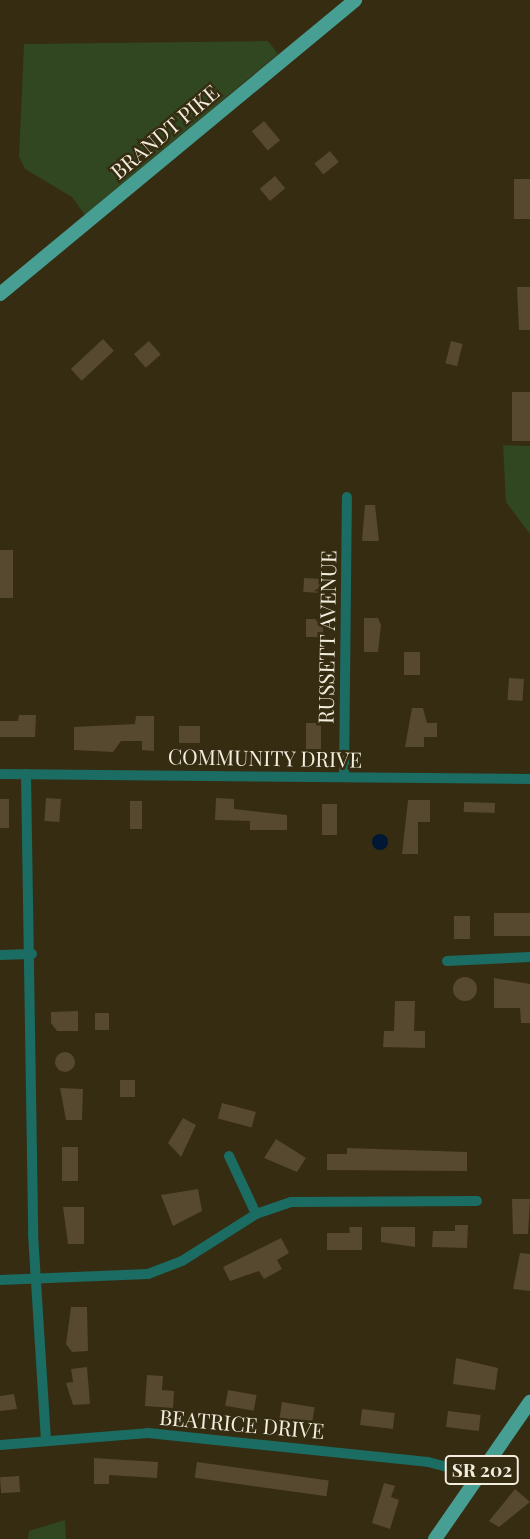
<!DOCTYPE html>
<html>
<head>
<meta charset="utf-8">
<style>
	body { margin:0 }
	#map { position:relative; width:530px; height:1539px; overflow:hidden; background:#352c12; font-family:"Playfair Display",serif }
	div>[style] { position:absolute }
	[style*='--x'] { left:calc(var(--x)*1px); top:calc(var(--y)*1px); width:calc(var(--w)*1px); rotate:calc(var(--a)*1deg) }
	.green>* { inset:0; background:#314721 }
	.water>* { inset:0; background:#001835 }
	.round { border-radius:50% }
	.building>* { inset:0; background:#574830; transform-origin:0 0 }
	.minor>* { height:10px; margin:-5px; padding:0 5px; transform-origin:5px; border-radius:5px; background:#1b6c62 }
	.major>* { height:14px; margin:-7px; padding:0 7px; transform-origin:7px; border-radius:7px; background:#479f93 }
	span { translate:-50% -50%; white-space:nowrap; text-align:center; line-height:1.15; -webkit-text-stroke:5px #352c12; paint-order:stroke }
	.shield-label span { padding:2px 5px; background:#352c12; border:2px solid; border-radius:5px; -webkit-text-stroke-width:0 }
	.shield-label { font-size:19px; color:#f3edde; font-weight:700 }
	.street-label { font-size:21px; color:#f3edde }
</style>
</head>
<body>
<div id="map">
	<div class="green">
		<i style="clip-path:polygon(268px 41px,278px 54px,85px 215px,72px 197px,25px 169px,19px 156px,24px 44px)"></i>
		<i style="clip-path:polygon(503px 445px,530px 446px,530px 534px,506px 502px)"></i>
		<i style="clip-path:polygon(65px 1520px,66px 1539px,28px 1539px,29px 1531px)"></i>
	</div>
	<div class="water">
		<i class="round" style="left:372px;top:834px;width:16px;height:16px"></i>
	</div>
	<div class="building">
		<i style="left:264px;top:121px;width:25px;height:16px;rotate:50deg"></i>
		<i style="left:330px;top:151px;width:14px;height:20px;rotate:51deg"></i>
		<i style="left:275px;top:176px;width:16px;height:20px;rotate:50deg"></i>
		<i style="left:514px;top:179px;width:16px;height:40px"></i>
		<i style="clip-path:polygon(517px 287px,530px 287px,530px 330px,519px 330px)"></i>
		<i style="left:103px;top:339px;width:16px;height:44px;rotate:47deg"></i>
		<i style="left:149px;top:341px;width:18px;height:20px;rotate:49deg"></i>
		<i style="left:451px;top:341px;width:12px;height:23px;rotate:14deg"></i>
		<i style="left:512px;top:392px;width:18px;height:49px"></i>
		<i style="clip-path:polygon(365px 505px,375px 505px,379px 541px,362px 541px)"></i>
		<i style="left:13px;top:550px;width:48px;height:13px;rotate:90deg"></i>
		<i style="left:304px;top:578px;width:19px;height:14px;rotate:3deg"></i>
		<i style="clip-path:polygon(364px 618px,378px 618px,381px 625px,378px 652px,364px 652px)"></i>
		<i style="left:306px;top:619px;width:17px;height:18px"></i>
		<i style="left:404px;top:652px;width:16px;height:23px"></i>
		<i style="left:509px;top:678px;width:15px;height:22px;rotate:4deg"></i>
		<i style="clip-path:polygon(412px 708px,423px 708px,427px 723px,437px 723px,437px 737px,424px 737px,424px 747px,405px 747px)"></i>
		<i style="clip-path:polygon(19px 715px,36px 715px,35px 737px,0 737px,0 721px,18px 721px)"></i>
		<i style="clip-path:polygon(136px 716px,154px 716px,154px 751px,142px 750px,142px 741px,121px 741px,113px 752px,74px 750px,74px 727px,135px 724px)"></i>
		<i style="left:306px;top:723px;width:15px;height:26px"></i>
		<i style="left:179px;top:726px;width:21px;height:17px"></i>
		<i style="left:46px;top:798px;width:15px;height:23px;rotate:4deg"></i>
		<i style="clip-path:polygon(216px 798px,234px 799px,234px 809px,287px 815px,287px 830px,250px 830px,250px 821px,215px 820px)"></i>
		<i style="left:0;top:799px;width:9px;height:29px"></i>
		<i style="clip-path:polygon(408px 800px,430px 800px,430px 822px,418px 822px,418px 854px,402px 854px)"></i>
		<i style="left:130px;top:801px;width:12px;height:28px"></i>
		<i style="left:464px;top:802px;width:31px;height:10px;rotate:2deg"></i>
		<i style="left:322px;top:804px;width:15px;height:31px"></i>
		<i style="left:530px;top:913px;width:23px;height:36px;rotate:90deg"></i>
		<i style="left:454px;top:916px;width:16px;height:23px"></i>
		<i class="round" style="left:453px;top:977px;width:24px;height:24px"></i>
		<i style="clip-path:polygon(494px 978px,530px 984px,530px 1023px,521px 1023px,520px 1008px,494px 1008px)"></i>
		<i style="clip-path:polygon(395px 1001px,415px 1001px,414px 1031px,425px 1031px,425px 1048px,383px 1047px,384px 1031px,394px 1031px)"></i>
		<i style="clip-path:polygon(78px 1011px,78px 1031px,57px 1031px,51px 1023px,51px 1012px)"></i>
		<i style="left:95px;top:1013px;width:14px;height:17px"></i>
		<i class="round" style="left:55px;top:1052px;width:20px;height:20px"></i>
		<i style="left:120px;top:1080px;width:15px;height:17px"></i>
		<i style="clip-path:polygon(60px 1088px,83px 1089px,82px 1120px,66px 1120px)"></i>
		<i style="left:222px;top:1103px;width:35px;height:16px;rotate:15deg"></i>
		<i style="clip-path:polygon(183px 1118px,196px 1125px,181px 1157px,168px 1143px)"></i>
		<i style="clip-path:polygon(276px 1139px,306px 1158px,297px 1172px,264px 1158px)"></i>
		<i style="left:62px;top:1147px;width:16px;height:34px"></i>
		<i style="clip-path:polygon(347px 1148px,467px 1152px,467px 1171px,327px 1170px,327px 1154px,347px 1154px)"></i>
		<i style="clip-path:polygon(198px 1189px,202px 1211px,173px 1226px,161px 1195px)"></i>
		<i style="clip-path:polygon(512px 1199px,530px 1199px,528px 1234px,513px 1234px)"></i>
		<i style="clip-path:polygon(63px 1207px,84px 1207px,84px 1244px,68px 1244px)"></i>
		<i style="clip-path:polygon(455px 1225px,468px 1225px,467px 1248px,432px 1247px,433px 1231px,455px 1231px)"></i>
		<i style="clip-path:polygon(349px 1227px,362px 1227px,362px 1250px,327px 1250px,327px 1233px,350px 1233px)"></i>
		<i style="clip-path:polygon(381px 1227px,415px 1227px,415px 1247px,381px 1242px)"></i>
		<i style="clip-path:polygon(281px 1238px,289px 1253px,277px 1260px,282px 1269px,264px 1279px,259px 1271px,230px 1281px,223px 1267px)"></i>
		<i style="clip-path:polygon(520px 1253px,530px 1254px,530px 1291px,513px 1289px)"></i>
		<i style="clip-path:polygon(71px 1307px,87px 1307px,88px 1351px,72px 1352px,66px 1344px)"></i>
		<i style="clip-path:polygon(456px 1358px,498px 1368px,495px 1390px,453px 1384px)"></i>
		<i style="clip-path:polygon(87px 1367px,90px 1404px,73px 1405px,66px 1383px,73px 1382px,71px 1369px)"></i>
		<i style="clip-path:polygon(147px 1375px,163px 1376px,162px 1390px,174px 1391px,173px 1408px,145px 1406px)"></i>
		<i style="left:228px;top:1390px;width:29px;height:16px;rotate:10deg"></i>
		<i style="clip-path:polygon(14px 1394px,17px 1409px,0 1411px,0 1396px)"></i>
		<i style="left:282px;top:1402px;width:33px;height:16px;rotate:9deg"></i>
		<i style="left:362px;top:1409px;width:33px;height:16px;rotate:7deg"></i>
		<i style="left:448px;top:1411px;width:33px;height:16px;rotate:7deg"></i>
		<i style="clip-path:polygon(94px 1458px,158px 1462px,157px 1478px,109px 1475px,109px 1484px,94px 1484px)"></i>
		<i style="left:197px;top:1462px;width:133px;height:16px;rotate:8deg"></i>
		<i style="left:19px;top:1476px;width:16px;height:19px;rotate:86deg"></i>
		<i style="clip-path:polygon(384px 1483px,395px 1486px,391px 1497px,399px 1500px,390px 1529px,372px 1523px)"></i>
		<i style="clip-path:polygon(515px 1489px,530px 1502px,499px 1527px,489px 1521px)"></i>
	</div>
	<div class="minor">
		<i style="--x:0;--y:774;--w:530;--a:0.54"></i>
		<i style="--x:26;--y:774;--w:460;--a:89.1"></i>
		<i style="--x:33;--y:1234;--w:204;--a:86.4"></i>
		<i style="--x:344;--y:777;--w:280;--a:-89.4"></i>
		<i style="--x:0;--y:955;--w:32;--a:-2"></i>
		<i style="--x:447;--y:961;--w:83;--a:-2.8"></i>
		<i style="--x:229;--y:1156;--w:64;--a:65"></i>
		<i style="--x:0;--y:1280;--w:148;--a:-2.3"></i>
		<i style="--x:148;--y:1274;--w:36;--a:-21"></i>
		<i style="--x:182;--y:1261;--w:88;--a:-32.4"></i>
		<i style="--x:256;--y:1214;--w:37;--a:-19"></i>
		<i style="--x:291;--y:1202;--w:186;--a:-0.3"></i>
		<i style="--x:0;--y:1445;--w:148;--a:-4.6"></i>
		<i style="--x:148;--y:1433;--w:281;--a:5.9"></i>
		<i style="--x:428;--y:1462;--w:53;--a:14.3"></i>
	</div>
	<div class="major">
		<i style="--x:0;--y:294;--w:461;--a:-39.6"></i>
		<i style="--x:435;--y:1539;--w:167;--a:-55.3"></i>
	</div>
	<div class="shield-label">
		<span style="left:482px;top:1470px">SR 202</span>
	</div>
	<div class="street-label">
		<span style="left:164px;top:131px;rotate:-40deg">BRANDT PIKE</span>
		<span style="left:326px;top:637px;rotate:-89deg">RUSSETT AVENUE</span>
		<span style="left:265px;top:757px;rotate:1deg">COMMUNITY DRIVE</span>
		<span style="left:242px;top:1423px;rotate:5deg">BEATRICE DRIVE</span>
	</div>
</div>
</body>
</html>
